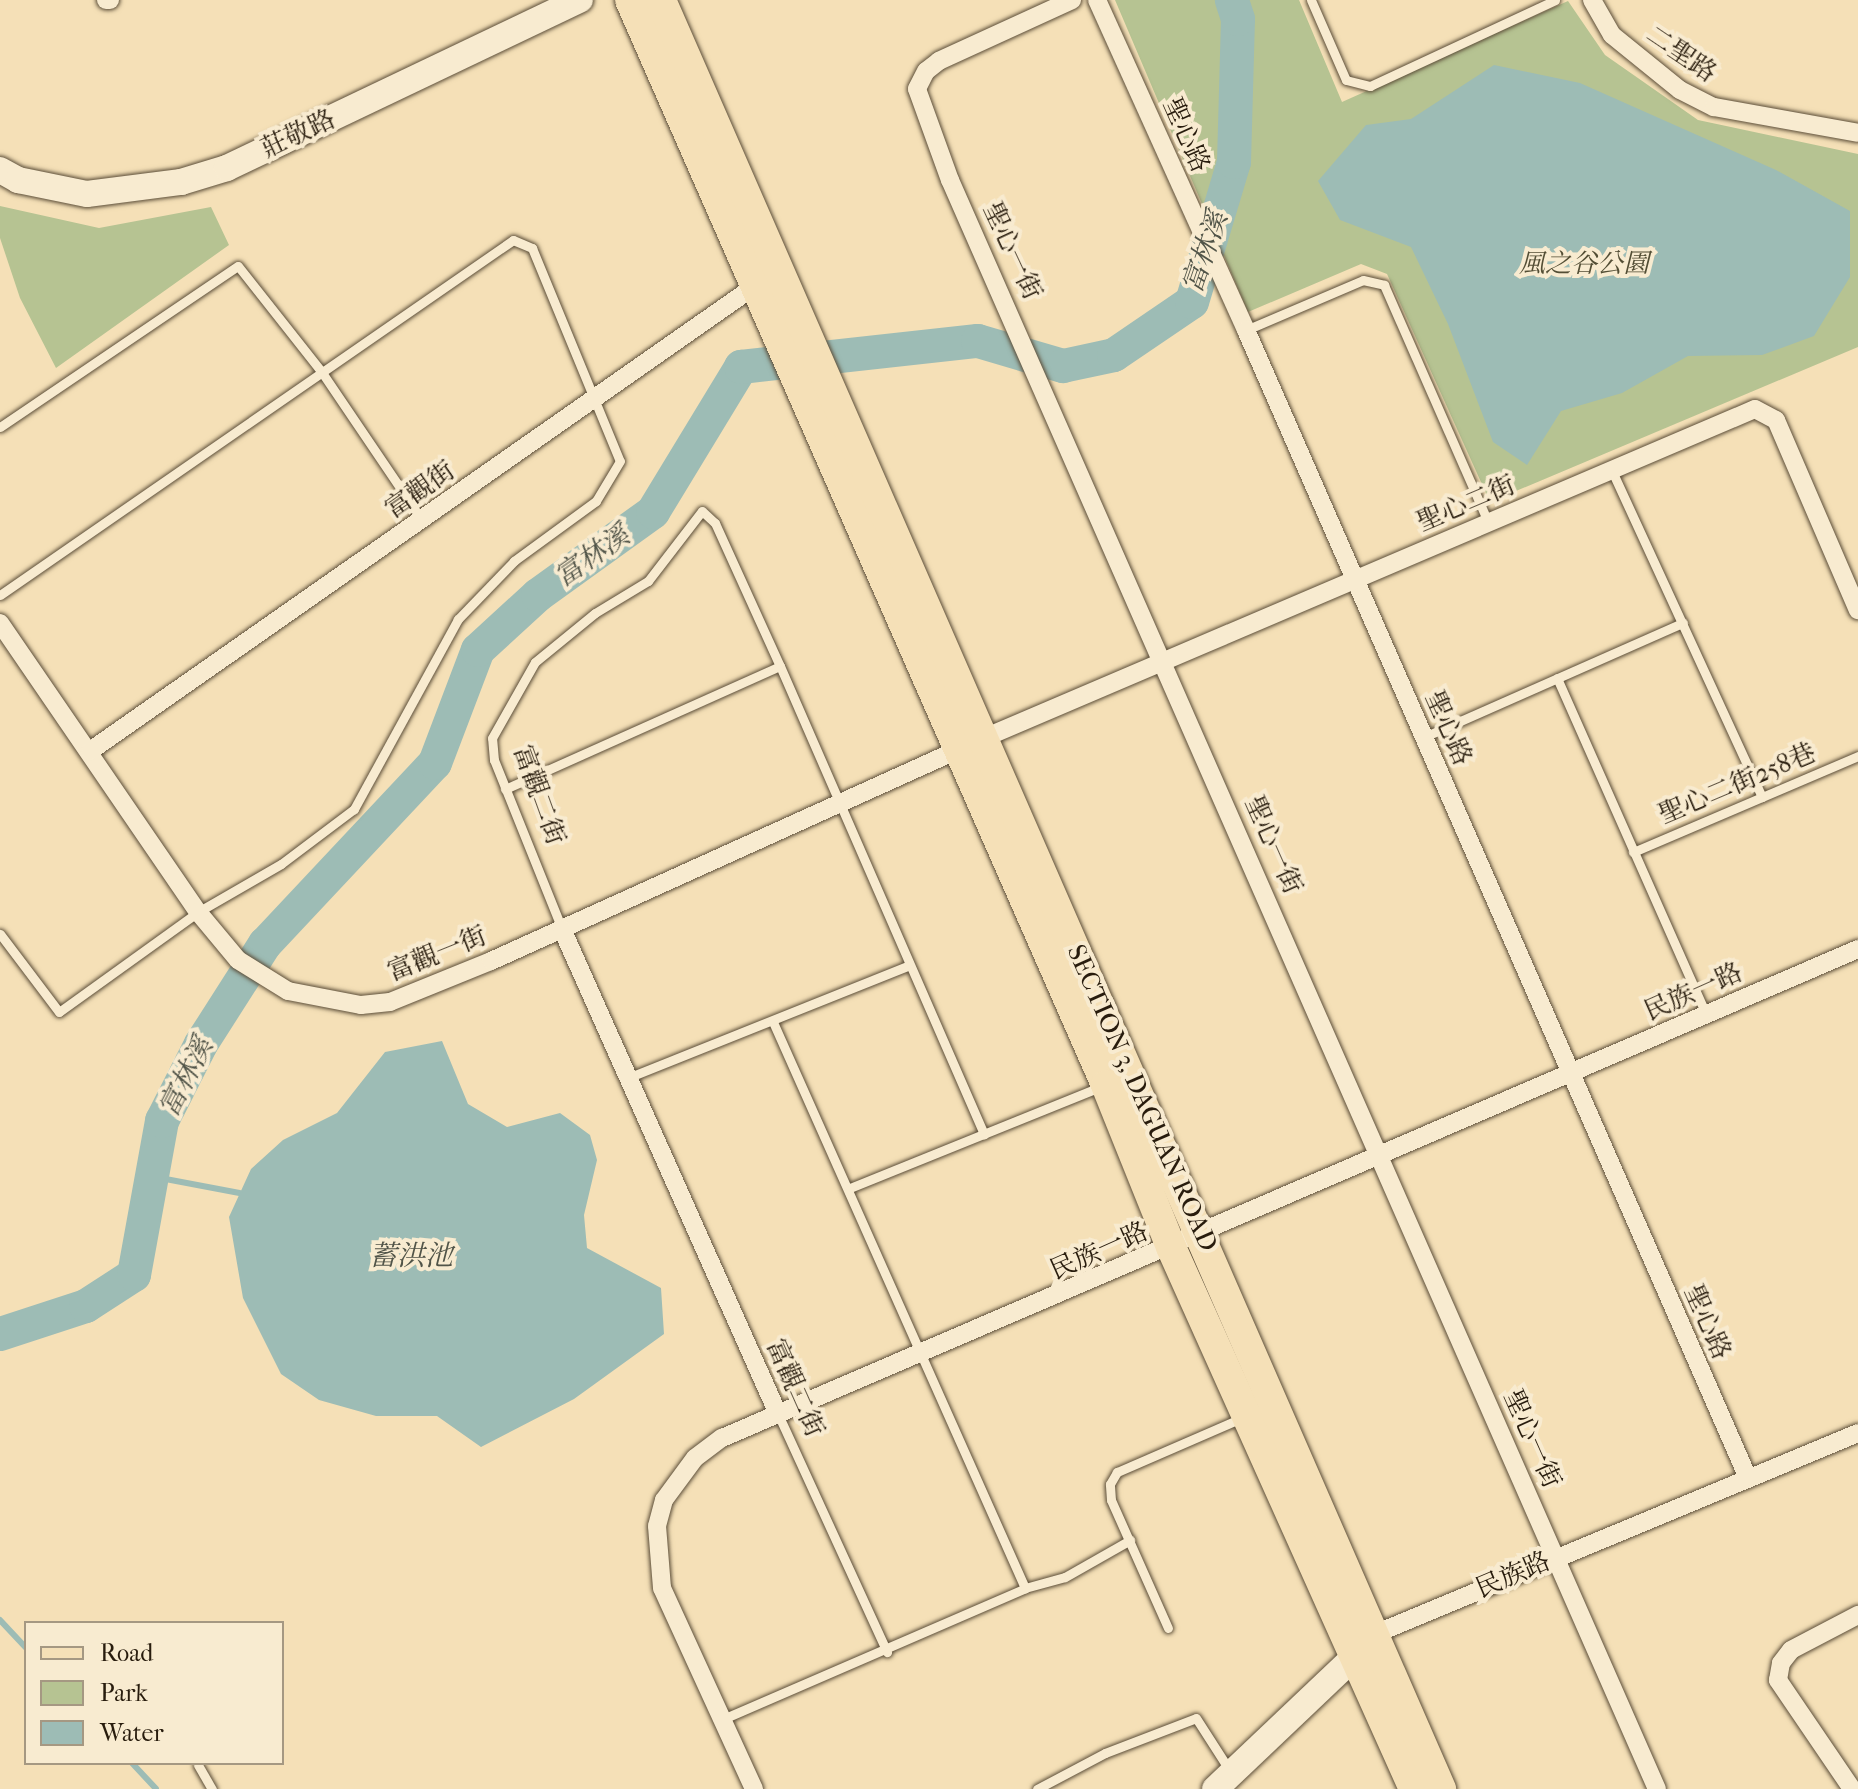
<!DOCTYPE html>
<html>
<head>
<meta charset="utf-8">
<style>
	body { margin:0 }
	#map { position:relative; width:1858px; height:1789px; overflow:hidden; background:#f5e0b7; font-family:"IM FELL French Canon","Noto Serif TC",serif }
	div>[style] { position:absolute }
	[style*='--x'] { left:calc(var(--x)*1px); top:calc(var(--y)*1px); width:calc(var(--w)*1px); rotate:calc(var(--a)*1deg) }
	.green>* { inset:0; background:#b6c392 }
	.water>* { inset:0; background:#9dbcb5 }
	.stream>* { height:6px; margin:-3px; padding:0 3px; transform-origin:3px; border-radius:3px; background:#9dbcb5 }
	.river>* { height:34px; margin:-17px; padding:0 17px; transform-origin:17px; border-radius:17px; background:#9dbcb5 }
	.roads { filter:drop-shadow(0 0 2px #5b4d38) drop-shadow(0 0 2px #5b4d38) }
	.lane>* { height:9px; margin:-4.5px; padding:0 4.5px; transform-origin:4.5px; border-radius:4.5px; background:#f8ebd0 }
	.street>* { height:18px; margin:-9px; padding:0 9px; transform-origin:9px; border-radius:9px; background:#f8ebd0 }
	.secondary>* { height:26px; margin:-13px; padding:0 13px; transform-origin:13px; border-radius:13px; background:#f8ebd0 }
	.primary>* { height:30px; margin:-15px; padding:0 15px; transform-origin:15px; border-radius:15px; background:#f5e0b7 }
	span { translate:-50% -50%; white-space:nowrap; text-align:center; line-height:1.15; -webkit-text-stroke:8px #f8ebd0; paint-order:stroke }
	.street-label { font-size:26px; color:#281c0d }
	.park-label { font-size:26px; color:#534e35; font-style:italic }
	.water-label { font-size:28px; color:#515448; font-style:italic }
	.legend { position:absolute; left:24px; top:1621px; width:260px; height:144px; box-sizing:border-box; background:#f8ebd0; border:2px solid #a59882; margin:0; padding:10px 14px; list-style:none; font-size:24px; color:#281c0d }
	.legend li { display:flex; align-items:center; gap:16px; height:40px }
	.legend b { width:40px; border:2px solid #a59882 }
</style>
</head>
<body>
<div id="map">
	<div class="green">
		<i style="clip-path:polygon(1115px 0,1299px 0,1342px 102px,1568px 1px,1605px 55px,1698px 120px,1858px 154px,1858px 347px,1490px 502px,1387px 274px,1361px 264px,1248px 312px)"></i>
		<i style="clip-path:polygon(0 206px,99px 228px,211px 207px,229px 245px,56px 368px,20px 298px,0 238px)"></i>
	</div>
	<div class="water">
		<i style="clip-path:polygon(1494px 65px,1580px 83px,1776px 170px,1850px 211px,1850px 277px,1814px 336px,1762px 355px,1688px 356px,1622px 393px,1561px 411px,1527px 465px,1493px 442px,1448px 324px,1411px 247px,1340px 220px,1318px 181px,1366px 125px,1411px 119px)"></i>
		<i style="clip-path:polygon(442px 1041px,468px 1104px,507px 1127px,560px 1113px,590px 1135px,597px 1160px,584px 1215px,587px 1248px,661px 1288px,664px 1334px,574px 1399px,481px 1447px,437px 1416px,376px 1416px,319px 1400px,281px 1374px,243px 1298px,229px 1217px,251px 1169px,283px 1140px,337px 1113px,385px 1052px)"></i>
	</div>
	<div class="stream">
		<i style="--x:155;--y:1177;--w:86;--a:10.7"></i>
		<i style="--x:0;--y:1620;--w:38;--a:47"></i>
		<i style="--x:132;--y:1763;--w:35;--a:47"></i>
	</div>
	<div class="river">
		<i style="--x:0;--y:1334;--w:90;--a:-18"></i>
		<i style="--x:86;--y:1306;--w:57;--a:-32.9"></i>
		<i style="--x:134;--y:1275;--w:157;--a:-79.7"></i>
		<i style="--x:162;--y:1121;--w:86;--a:-63.1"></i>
		<i style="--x:201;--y:1044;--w:119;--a:-57.4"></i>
		<i style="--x:265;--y:944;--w:248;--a:-46.8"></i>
		<i style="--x:435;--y:763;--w:121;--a:-69.2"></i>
		<i style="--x:478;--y:650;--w:81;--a:-42.5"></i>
		<i style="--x:538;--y:595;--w:142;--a:-35.8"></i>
		<i style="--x:653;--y:512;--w:170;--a:-58.7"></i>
		<i style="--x:741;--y:367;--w:238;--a:-6.3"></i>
		<i style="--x:978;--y:341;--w:89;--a:16.4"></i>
		<i style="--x:1063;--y:366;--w:52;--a:-12.2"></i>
		<i style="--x:1114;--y:355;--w:94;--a:-34.2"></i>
		<i style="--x:1192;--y:302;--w:146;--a:-73.3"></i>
		<i style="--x:1234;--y:162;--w:143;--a:-88.4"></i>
		<i style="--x:1238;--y:19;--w:20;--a:-108"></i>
	</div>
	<div class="roads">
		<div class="lane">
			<i style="--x:1311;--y:0;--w:87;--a:66.4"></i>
			<i style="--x:1346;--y:80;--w:25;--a:14"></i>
			<i style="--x:1370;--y:86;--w:204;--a:-24.9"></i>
			<i style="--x:1246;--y:330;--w:127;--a:-23.1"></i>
			<i style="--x:1363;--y:280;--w:22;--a:13"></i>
			<i style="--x:1384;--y:285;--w:259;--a:66.3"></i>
			<i style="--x:0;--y:427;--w:287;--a:-34.1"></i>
			<i style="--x:238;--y:266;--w:134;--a:51.7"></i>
			<i style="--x:321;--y:371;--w:180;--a:55.9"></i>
			<i style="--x:1612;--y:471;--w:359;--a:65.3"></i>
			<i style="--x:0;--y:595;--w:624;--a:-34.68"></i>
			<i style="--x:513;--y:240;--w:21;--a:23"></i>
			<i style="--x:532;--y:248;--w:230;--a:67.6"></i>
			<i style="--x:620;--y:461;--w:47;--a:121"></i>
			<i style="--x:596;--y:501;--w:102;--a:143.8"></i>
			<i style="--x:514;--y:561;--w:81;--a:134"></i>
			<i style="--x:458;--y:619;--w:217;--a:118.7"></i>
			<i style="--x:354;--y:809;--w:91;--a:143"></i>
			<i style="--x:281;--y:864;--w:96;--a:150"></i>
			<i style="--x:198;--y:912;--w:171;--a:144.3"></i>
			<i style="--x:59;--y:1012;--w:98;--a:-127.1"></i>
			<i style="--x:1557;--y:678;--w:368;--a:66.1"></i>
			<i style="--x:1424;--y:737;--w:283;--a:-23.8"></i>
			<i style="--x:505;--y:789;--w:301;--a:-24.1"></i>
			<i style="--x:1633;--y:852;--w:245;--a:-23.1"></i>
			<i style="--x:562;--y:929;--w:182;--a:-111.9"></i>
			<i style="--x:494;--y:760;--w:22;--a:-95"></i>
			<i style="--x:492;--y:738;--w:87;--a:-60.5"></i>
			<i style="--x:535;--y:662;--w:77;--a:-39.2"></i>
			<i style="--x:595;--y:613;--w:62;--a:-31.1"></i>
			<i style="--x:648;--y:581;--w:88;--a:-52.4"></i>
			<i style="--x:702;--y:511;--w:18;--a:43"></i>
			<i style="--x:715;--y:523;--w:157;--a:65.6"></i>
			<i style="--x:780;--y:666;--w:511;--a:66.45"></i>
			<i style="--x:773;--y:1022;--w:620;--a:66"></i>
			<i style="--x:630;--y:1077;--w:299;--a:-21.8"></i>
			<i style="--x:850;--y:1188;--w:273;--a:-22"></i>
			<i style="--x:778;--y:1414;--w:262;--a:65.4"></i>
			<i style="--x:1168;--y:1628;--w:140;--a:-114"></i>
			<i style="--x:1111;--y:1500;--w:16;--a:-94"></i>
			<i style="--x:1110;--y:1484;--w:14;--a:-60"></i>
			<i style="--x:1117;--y:1472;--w:136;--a:-23.4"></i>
			<i style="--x:723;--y:1719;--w:329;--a:-23.4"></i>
			<i style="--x:1025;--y:1588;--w:41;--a:-15.4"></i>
			<i style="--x:1065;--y:1577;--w:75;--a:-29.6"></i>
			<i style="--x:198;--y:1765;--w:28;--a:60"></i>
			<i style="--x:1037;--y:1789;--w:77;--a:-27.9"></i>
			<i style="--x:1105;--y:1753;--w:97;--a:-21"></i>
			<i style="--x:1196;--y:1718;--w:63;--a:57.3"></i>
		</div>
		<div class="street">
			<i style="--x:106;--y:0;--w:4;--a:0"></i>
			<i style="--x:1072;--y:0;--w:146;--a:155.4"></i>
			<i style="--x:939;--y:61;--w:16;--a:142"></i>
			<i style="--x:926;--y:71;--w:20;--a:117"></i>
			<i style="--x:917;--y:89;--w:97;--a:70.1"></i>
			<i style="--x:950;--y:180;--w:1757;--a:66.28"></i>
			<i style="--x:1097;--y:0;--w:362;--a:65.7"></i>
			<i style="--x:1246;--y:330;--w:1253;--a:66.38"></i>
			<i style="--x:1592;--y:0;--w:40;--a:60.3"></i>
			<i style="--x:1612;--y:35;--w:87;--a:39"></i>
			<i style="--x:1680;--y:90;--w:38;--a:27"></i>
			<i style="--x:1714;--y:107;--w:146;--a:10.2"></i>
			<i style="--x:0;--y:623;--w:350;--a:55.6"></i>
			<i style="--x:198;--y:912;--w:62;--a:50.2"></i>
			<i style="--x:238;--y:960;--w:59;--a:31.8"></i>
			<i style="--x:288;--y:991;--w:74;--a:10.9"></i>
			<i style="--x:361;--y:1005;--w:29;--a:-6"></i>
			<i style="--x:390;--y:1002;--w:109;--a:-22.1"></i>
			<i style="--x:491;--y:961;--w:541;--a:-24.34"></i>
			<i style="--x:984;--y:738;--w:838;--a:-23.11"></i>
			<i style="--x:1755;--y:409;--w:24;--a:28"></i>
			<i style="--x:1776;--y:420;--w:207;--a:66.7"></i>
			<i style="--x:90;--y:751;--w:820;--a:-34.97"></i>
			<i style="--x:562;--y:929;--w:531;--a:65.99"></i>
			<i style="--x:1375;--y:1639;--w:16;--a:-40"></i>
			<i style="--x:1387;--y:1629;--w:510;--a:-22.59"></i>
			<i style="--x:754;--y:1789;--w:221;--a:-114.6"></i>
			<i style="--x:662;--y:1588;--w:62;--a:-94.6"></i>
			<i style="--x:657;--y:1526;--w:27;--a:-75"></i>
			<i style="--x:664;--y:1500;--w:52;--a:-53.6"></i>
			<i style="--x:695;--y:1458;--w:34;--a:-37"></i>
			<i style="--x:722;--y:1438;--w:1237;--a:-23.29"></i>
			<i style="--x:1852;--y:1789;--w:132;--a:-124.2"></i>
			<i style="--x:1778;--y:1680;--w:17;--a:-80"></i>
			<i style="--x:1781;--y:1663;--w:16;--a:-52"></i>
			<i style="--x:1791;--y:1650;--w:76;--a:-27.6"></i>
		</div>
		<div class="secondary">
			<i style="--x:0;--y:170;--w:21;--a:29"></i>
			<i style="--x:18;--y:180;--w:70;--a:11.5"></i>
			<i style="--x:87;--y:194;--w:95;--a:-7.3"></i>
			<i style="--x:181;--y:182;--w:48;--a:-16.9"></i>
			<i style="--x:227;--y:168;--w:391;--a:-25.5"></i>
			<i style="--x:1215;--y:1789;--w:212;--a:-43.5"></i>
		</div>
		<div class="primary">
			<i style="--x:630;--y:0;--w:1185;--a:66.31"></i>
			<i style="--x:1106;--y:1085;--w:175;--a:68.1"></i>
			<i style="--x:1171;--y:1247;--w:594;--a:65.85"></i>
			<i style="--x:661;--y:0;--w:1952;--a:66.44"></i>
		</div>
	</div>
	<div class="street-label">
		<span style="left:1681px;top:54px;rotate:34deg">二聖路</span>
		<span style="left:298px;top:134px;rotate:-25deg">莊敬路</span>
		<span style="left:1186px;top:135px;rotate:66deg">聖心路</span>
		<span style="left:1012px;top:251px;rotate:65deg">聖心一街</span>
		<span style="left:420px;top:490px;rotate:-35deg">富觀街</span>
		<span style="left:1466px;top:504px;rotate:-23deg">聖心二街</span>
		<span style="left:1448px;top:728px;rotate:66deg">聖心路</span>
		<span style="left:1737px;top:784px;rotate:-23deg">聖心二街258巷</span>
		<span style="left:539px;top:795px;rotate:70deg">富觀二街</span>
		<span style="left:1273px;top:845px;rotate:66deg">聖心一街</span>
		<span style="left:437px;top:954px;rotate:-22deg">富觀一街</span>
		<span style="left:1693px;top:992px;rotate:-24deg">民族一路</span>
		<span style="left:1142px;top:1098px;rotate:66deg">SECTION 3, DAGUAN ROAD</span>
		<span style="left:1099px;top:1251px;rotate:-24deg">民族一路</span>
		<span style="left:1707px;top:1322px;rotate:66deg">聖心路</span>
		<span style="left:795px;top:1388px;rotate:66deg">富觀二街</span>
		<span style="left:1532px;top:1439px;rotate:66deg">聖心一街</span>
		<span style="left:1513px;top:1575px;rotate:-23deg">民族路</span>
	</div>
	<div class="park-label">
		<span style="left:1584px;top:264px">風之谷公園</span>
	</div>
	<div class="water-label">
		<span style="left:1205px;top:252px;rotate:-71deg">富林溪</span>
		<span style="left:592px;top:556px;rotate:-35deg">富林溪</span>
		<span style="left:186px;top:1077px;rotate:-63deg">富林溪</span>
		<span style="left:411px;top:1256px">蓄洪池</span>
	</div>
	<ul class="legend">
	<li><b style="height:10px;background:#f5e0b7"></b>Road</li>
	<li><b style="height:22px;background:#b6c392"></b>Park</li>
	<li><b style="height:22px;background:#9dbcb5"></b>Water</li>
	</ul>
</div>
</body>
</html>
